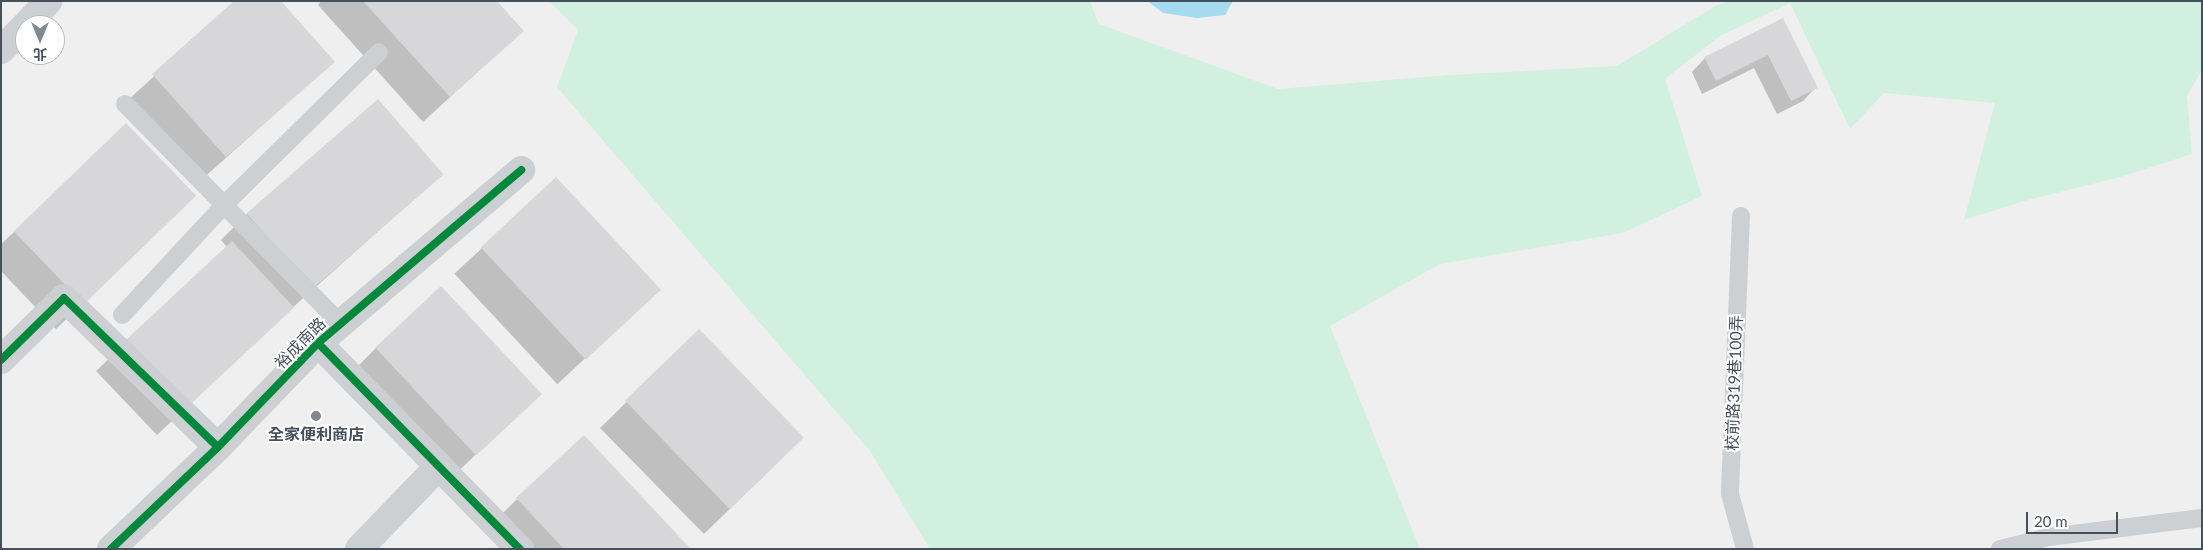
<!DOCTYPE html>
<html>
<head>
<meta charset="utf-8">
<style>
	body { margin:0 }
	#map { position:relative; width:2203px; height:550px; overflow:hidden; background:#f0efef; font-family:Lato,"Noto Sans TC",sans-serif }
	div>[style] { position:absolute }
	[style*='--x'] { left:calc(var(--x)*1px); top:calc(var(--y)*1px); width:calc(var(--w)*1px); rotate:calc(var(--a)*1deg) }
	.green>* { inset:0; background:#d2f0e0 }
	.water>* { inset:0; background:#a6dbef }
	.shadow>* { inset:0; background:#0003; transform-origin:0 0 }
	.building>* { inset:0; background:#d7d7d9; transform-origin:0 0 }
	.lane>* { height:18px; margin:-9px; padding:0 9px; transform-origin:9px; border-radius:9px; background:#cdd0d3 }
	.street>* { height:28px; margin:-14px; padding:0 14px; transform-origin:14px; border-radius:14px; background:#cdd0d3 }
	.cycleway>* { height:8px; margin:-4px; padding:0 4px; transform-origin:4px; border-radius:4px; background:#00873e }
	.dots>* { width:14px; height:14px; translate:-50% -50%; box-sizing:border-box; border:2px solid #fff; border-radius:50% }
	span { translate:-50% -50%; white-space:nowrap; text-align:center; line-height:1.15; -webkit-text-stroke:4px #fff; paint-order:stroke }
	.street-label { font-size:16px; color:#45505c }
	.poi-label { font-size:16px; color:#45505c; font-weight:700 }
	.frame { position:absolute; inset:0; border:2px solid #45505c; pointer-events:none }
	.north { position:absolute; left:15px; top:15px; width:50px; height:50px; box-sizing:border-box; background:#fff; border:1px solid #b5b9be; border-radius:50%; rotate:180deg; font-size:14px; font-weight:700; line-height:20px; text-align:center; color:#45505c }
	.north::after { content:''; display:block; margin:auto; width:18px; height:22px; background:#81888f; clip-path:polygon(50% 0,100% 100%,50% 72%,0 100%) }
	.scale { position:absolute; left:2026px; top:512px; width:92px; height:22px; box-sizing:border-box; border:2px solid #45505c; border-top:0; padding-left:6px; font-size:15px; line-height:18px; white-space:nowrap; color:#45505c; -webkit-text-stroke:4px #fff; paint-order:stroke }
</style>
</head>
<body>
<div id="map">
	<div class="green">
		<i style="clip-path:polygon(549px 1px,1090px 1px,1099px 24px,1278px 89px,1450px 75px,1617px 66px,1715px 6px,1732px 1px,2202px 1px,2202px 70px,2187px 96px,2192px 154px,2117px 178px,2024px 201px,1964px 220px,1995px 103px,1884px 93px,1850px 129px,1790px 3px,1720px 36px,1665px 79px,1702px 196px,1623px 233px,1440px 264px,1330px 326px,1420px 549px,930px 549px,870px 451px,557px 87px,578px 30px)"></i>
	</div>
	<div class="water">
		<i style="clip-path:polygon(1147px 1px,1233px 1px,1225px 15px,1197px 18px,1163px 13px)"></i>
	</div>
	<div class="shadow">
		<i style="clip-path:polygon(236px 1px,333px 62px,199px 182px,127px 101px)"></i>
		<i style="clip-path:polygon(321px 1px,495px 1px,522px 31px,423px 122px,318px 5px)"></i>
		<i style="clip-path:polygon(1782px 20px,1816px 87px,1803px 101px,1777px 114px,1754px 68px,1702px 94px,1692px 72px,1705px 58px)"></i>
		<i style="clip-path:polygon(442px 174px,290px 310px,157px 435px,96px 371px,227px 247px,221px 240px,247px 214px)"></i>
		<i style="left:556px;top:179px;width:151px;height:139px;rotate:47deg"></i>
		<i style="clip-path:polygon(195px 196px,56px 329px,1px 271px,1px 244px,14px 232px)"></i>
		<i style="clip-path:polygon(699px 331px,777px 463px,704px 534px,600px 428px)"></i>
		<i style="clip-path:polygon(376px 348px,540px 394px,449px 480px,350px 374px)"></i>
		<i style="clip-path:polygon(517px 499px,686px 549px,514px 549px,491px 525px)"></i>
	</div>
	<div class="building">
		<i style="clip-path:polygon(234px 1px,281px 1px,335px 62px,226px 157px,152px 74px)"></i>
		<i style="clip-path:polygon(363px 1px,497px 1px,524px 31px,450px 97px)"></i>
		<i style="clip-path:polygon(1783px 18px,1818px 88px,1791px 101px,1768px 55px,1716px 81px,1704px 57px)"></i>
		<i style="left:378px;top:99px;width:100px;height:174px;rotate:49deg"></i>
		<i style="left:126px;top:123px;width:101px;height:156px;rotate:46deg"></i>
		<i style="left:556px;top:177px;width:154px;height:103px;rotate:47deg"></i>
		<i style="left:232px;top:241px;width:91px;height:151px;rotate:47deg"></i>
		<i style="left:441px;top:286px;width:148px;height:90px;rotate:47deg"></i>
		<i style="left:699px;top:329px;width:151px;height:103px;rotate:46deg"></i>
		<i style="clip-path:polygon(584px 435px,689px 547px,688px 549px,564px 549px,516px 498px)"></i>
	</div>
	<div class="lane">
		<i style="--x:125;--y:104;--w:307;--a:45.5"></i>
		<i style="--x:1741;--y:216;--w:278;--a:92.3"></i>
		<i style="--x:1730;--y:494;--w:57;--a:74.7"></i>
		<i style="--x:122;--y:315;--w:151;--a:-47.1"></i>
		<i style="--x:225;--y:204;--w:216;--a:-44.6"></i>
		<i style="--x:2000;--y:549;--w:50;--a:-13.8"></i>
		<i style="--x:2049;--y:537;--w:154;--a:-7.1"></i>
	</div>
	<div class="street">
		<i style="--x:26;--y:25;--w:33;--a:-47"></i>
		<i style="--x:1;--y:50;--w:34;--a:-45"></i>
		<i style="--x:318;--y:343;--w:289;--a:45.6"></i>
		<i style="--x:1;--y:360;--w:88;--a:-44.5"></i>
		<i style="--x:64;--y:298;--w:214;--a:44.1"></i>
		<i style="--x:111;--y:549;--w:148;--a:-43.6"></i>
		<i style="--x:218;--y:447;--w:144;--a:-46.1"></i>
		<i style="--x:318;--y:343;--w:267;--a:-40.4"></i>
		<i style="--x:359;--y:549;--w:115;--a:-46.1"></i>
	</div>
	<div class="cycleway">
		<i style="--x:318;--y:343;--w:289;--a:45.6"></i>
		<i style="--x:1;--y:360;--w:88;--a:-44.5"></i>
		<i style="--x:64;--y:298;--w:214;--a:44.1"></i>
		<i style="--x:111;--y:549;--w:148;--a:-43.6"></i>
		<i style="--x:218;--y:447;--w:144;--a:-46.1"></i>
		<i style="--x:318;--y:343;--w:267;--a:-40.4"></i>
	</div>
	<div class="dots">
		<i style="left:316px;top:416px;background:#81888f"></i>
	</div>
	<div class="street-label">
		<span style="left:300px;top:343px;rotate:-45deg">裕成南路</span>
		<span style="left:1734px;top:383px;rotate:-88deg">校前路319巷100弄</span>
	</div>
	<div class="poi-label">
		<span style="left:316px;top:434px">全家便利商店</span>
	</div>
	<div class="frame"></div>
	<div class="north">北</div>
	<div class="scale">20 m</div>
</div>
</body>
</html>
